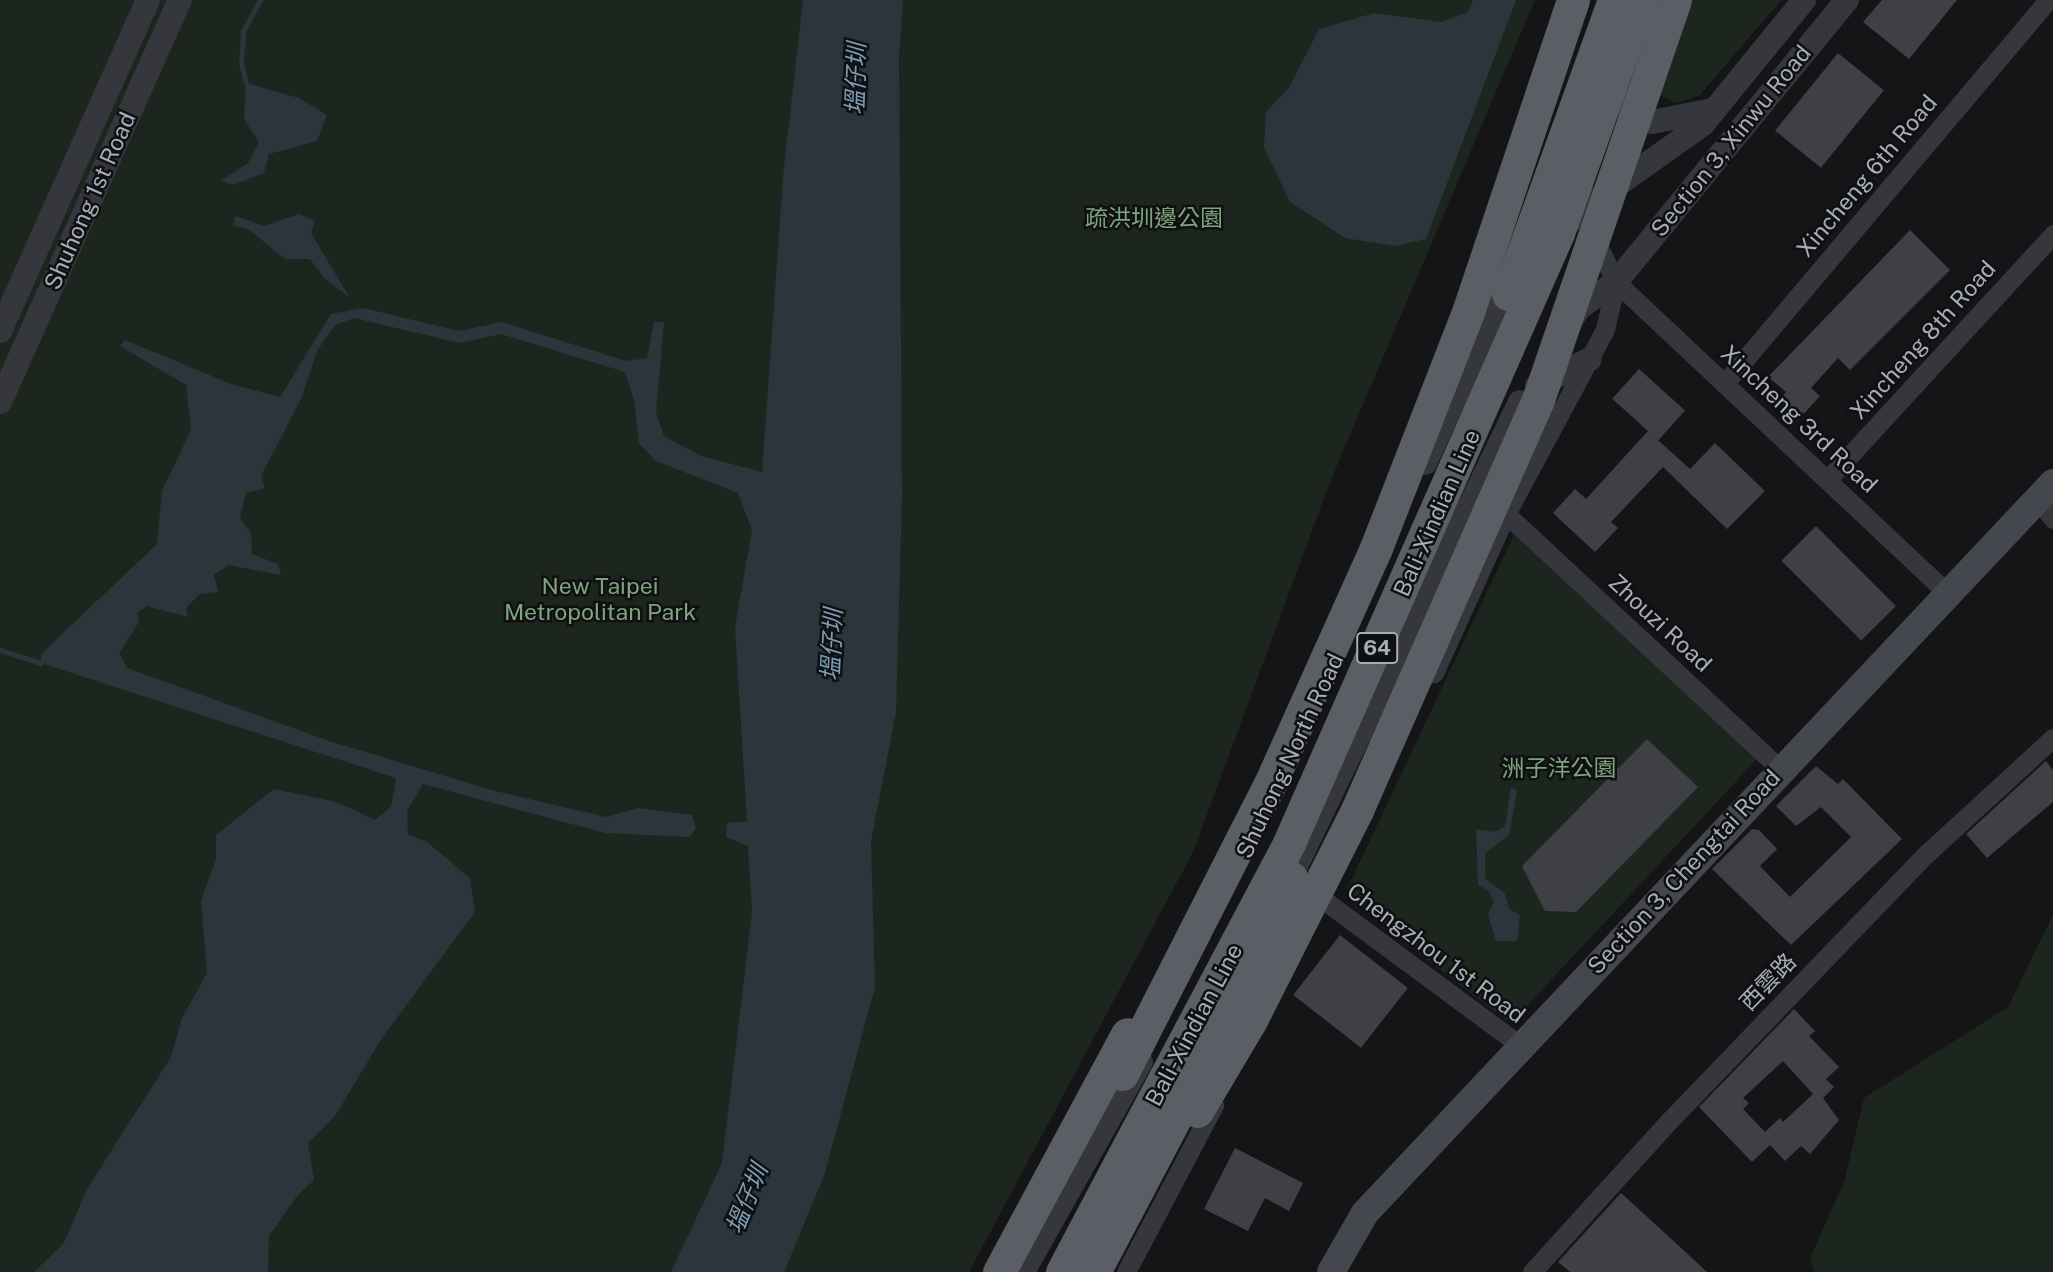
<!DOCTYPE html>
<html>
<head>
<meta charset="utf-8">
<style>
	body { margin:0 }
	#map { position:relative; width:2053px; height:1272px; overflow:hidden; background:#151517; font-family:"Public Sans","Noto Sans TC",sans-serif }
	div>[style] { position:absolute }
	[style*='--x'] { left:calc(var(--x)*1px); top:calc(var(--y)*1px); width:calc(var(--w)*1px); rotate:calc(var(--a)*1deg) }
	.green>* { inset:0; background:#1d261e }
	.water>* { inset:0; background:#2a353c }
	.stream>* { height:5px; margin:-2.5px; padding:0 2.5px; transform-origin:2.5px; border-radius:2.5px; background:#2a353c }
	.building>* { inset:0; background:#3f4045; transform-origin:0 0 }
	.minor>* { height:19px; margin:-9.5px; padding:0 9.5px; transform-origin:9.5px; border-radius:9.5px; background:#36373d }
	.tertiary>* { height:24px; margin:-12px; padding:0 12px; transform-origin:12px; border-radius:12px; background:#36373d }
	.secondary>* { height:28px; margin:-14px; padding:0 14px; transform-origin:14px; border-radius:14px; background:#44474d }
	.trunk>* { height:33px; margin:-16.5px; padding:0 16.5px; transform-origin:16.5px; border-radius:16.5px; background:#5a5e65 }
	.trunk-bridge>* { height:33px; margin:-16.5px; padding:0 16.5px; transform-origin:16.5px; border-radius:16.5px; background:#5a5e65 }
	span { translate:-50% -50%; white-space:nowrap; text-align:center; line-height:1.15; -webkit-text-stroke:5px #101012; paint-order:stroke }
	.shield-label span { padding:2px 5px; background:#101012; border:2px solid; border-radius:5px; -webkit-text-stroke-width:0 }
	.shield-label { font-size:21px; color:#a6adb8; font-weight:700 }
	.street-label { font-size:23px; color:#a6adb8 }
	.park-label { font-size:23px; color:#7ca57c }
	.water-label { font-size:24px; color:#7b9eb6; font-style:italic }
</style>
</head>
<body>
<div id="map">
	<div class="green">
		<i style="clip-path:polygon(0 0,1535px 0,1330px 482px,1193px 852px,969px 1272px,0 1272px)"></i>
		<i style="clip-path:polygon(1689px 0,1781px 0,1699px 96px,1675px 103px,1659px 94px)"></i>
		<i style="clip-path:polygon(1514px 535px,1757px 759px,1525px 1008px,1507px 1021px,1349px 900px,1347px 889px)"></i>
		<i style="clip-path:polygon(2053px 915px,2053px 1272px,1814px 1272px,1810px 1258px,1844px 1182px,1864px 1098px,2008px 1007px)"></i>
	</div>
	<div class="water">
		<i style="clip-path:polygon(803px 0,903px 0,899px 55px,902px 495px,896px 712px,871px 841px,875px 987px,824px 1176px,784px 1272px,671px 1272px,722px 1163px,752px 912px,748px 846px,726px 837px,727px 823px,747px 821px,735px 627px,752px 530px,738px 493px,656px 461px,639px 443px,634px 400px,625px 372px,501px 334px,460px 343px,354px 318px,335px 325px,317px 351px,301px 399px,261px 476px,265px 488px,246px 493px,240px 518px,251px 533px,252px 554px,278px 564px,281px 575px,229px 565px,214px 575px,218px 592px,200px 594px,186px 608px,188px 617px,147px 606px,137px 613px,139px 622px,119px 653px,127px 668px,329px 741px,495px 791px,606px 817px,638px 808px,692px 815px,696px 828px,690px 837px,605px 833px,423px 784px,407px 811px,408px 834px,427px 842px,470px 878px,475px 912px,382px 1038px,335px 1116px,308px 1143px,314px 1180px,297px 1196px,269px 1236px,268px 1272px,34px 1272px,64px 1243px,87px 1189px,171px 1057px,182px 1018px,207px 973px,201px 901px,216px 859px,216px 835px,274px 789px,337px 802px,375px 820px,391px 806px,396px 778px,41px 663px,41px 654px,157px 544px,162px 491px,191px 430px,186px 385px,120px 346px,125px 340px,231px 384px,280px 397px,331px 314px,363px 308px,459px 331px,502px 322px,626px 361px,647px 358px,654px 322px,664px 322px,656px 413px,664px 436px,701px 456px,762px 472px,784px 167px)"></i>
		<i style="clip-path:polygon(1473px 0,1516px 0,1426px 239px,1395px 246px,1345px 238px,1290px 202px,1264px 147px,1266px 112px,1289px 88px,1319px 29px,1374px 13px,1441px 22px,1468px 12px)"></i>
		<i style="clip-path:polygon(246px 83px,299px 98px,327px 115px,317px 141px,269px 154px,264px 173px,233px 185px,221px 181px,248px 163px,259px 142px,244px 119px)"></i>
		<i style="clip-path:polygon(299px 214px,315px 221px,311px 233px,350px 298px,325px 279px,310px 259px,285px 259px,248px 229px,233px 226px,235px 216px,264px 226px)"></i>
		<i style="clip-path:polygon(1511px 787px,1517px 791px,1509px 835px,1485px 854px,1485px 878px,1505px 894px,1509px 909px,1520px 915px,1517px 941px,1496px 941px,1488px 914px,1494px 902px,1488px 890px,1478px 885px,1476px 829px,1494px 832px,1505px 826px)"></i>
	</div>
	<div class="stream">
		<i style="--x:246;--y:83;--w:21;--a:-104"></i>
		<i style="--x:241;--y:63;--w:32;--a:-86"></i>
		<i style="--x:243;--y:31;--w:35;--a:-61"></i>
		<i style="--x:0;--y:650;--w:43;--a:17.6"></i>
	</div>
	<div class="building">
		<i style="clip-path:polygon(1882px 0,1957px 0,1909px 59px,1863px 22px)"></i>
		<i style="left:1838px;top:53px;width:59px;height:100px;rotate:39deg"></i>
		<i style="clip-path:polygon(1910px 230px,1950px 270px,1850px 370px,1838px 358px,1811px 388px,1820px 396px,1801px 417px,1779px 399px,1786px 392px,1768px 377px)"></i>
		<i style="left:1639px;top:369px;width:62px;height:40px;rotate:42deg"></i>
		<i style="clip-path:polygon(1648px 431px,1690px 469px,1715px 443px,1765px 491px,1727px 529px,1663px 467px,1611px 522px,1618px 528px,1595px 552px,1553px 513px,1575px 489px,1586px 499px)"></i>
		<i style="left:1816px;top:526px;width:113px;height:49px;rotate:45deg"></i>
		<i style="clip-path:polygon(1647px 739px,1698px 787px,1576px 912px,1545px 911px,1522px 866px)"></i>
		<i style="clip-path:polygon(2046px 761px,2053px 770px,2053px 802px,1987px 858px,1966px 834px)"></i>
		<i style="clip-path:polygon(1816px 766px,1838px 784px,1843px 779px,1902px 839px,1791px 945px,1712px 869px,1752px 829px,1759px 830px,1777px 849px,1760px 866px,1790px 897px,1851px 837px,1821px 807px,1796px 826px,1776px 806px)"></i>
		<i style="left:1340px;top:935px;width:86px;height:76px;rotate:38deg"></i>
		<i style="clip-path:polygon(evenodd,1794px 1009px,1815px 1031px,1809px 1036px,1839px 1067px,1826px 1079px,1834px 1087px,1823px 1098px,1839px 1120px,1810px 1154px,1801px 1146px,1785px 1161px,1770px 1145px,1752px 1162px,1699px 1107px,1794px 1009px,1783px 1061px,1813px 1094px,1783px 1122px,1780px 1118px,1765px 1132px,1743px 1109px,1749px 1103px,1743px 1098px,1783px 1061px)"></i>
		<i style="clip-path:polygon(1235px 1148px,1303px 1183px,1289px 1211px,1265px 1198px,1248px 1231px,1204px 1209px)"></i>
		<i style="clip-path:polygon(1621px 1193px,1678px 1245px,1707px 1272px,1570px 1272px,1558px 1262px)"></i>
	</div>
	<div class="minor">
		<i style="--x:1616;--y:282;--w:454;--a:43.2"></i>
		<i style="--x:1724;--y:384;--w:502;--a:-49.84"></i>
		<i style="--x:1828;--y:479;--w:333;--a:-47.4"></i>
		<i style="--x:2037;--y:499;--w:26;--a:51"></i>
		<i style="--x:1506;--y:514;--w:374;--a:42.9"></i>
		<i style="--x:1434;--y:673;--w:175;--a:-65.6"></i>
		<i style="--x:1506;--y:514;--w:210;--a:-61.8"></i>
		<i style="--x:1605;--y:329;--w:48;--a:-76.8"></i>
		<i style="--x:1616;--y:282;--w:51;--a:-116.6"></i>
		<i style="--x:1321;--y:898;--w:249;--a:36.5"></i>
		<i style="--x:1126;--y:1272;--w:189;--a:-62.2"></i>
		<i style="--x:1532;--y:1272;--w:205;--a:-47.8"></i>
		<i style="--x:1670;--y:1120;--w:366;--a:-46.1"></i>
		<i style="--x:1924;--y:856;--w:175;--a:-42.5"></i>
	</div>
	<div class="tertiary">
		<i style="--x:1627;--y:104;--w:9;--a:63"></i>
		<i style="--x:1631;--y:112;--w:23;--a:25"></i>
		<i style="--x:1652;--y:122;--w:62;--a:-11.1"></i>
		<i style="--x:1560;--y:231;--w:29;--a:-44"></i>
		<i style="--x:1581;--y:211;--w:150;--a:-35.5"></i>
		<i style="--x:1703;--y:124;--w:160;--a:-50.8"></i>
		<i style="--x:1569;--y:324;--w:19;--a:-58"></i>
		<i style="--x:1579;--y:308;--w:45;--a:-35.1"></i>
		<i style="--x:1616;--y:282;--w:365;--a:-50.7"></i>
		<i style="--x:0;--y:331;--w:363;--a:-65.9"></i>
		<i style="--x:1537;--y:386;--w:59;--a:-27"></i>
		<i style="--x:0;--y:402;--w:440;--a:-65.9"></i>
		<i style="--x:1425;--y:463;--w:204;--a:-65.1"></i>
		<i style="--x:1283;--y:893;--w:545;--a:-64.23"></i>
		<i style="--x:1023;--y:1272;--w:241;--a:-60.7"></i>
	</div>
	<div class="secondary">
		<i style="--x:1331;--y:1272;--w:68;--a:-60"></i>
		<i style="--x:1365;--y:1213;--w:1003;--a:-46.7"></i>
	</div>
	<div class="trunk">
		<i style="--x:999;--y:1272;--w:270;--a:-61.7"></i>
		<i style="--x:1094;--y:1272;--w:191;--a:-62.2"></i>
		<i style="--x:1183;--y:1103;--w:250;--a:-64.4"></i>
	</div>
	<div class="trunk-bridge">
		<i style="--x:1508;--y:294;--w:313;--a:-70.2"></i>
		<i style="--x:1122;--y:1074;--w:323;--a:-63"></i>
		<i style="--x:1269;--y:786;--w:261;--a:-65.8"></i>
		<i style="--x:1376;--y:548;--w:256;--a:-68.7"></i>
		<i style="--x:1469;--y:309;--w:326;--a:-71.4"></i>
		<i style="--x:1197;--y:1111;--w:106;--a:-59.3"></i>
		<i style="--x:1251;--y:1020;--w:235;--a:-63.2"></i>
		<i style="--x:1357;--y:810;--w:448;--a:-66.2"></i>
		<i style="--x:1538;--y:400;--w:423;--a:-71.1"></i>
		<i style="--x:1062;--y:1272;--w:485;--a:-62.1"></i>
		<i style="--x:1289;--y:843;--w:667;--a:-66.2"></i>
		<i style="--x:1558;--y:233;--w:247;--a:-70.4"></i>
	</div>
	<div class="shield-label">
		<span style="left:1377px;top:648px">64</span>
	</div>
	<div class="street-label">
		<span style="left:1731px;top:141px;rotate:-51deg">Section 3, Xinwu Road</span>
		<span style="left:1867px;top:176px;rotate:-50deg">Xincheng 6th Road</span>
		<span style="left:90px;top:201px;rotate:-66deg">Shuhong 1st Road</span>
		<span style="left:1923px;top:340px;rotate:-48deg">Xincheng 8th Road</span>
		<span style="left:1799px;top:419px;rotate:43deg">Xincheng 3rd Road</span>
		<span style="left:1437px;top:513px;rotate:-66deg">Bali-Xindian Line</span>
		<span style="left:1660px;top:623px;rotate:43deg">Zhouzi Road</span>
		<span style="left:1290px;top:756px;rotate:-65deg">Shuhong North Road</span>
		<span style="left:1684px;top:872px;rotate:-47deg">Section 3, Chengtai Road</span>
		<span style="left:1436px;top:953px;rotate:37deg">Chengzhou 1st Road</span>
		<span style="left:1768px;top:982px;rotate:-46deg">西雲路</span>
		<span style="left:1194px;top:1025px;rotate:-62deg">Bali-Xindian Line</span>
	</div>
	<div class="park-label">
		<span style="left:1154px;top:218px">疏洪圳邊公園</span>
		<span style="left:600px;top:599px">New Taipei<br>Metropolitan Park</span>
		<span style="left:1559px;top:768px">洲子洋公園</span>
	</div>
	<div class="water-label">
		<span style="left:856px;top:79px;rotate:-88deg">塭仔圳</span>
		<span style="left:832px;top:645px;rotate:-87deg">塭仔圳</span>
		<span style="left:747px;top:1199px;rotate:-68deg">塭仔圳</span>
	</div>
</div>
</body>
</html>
